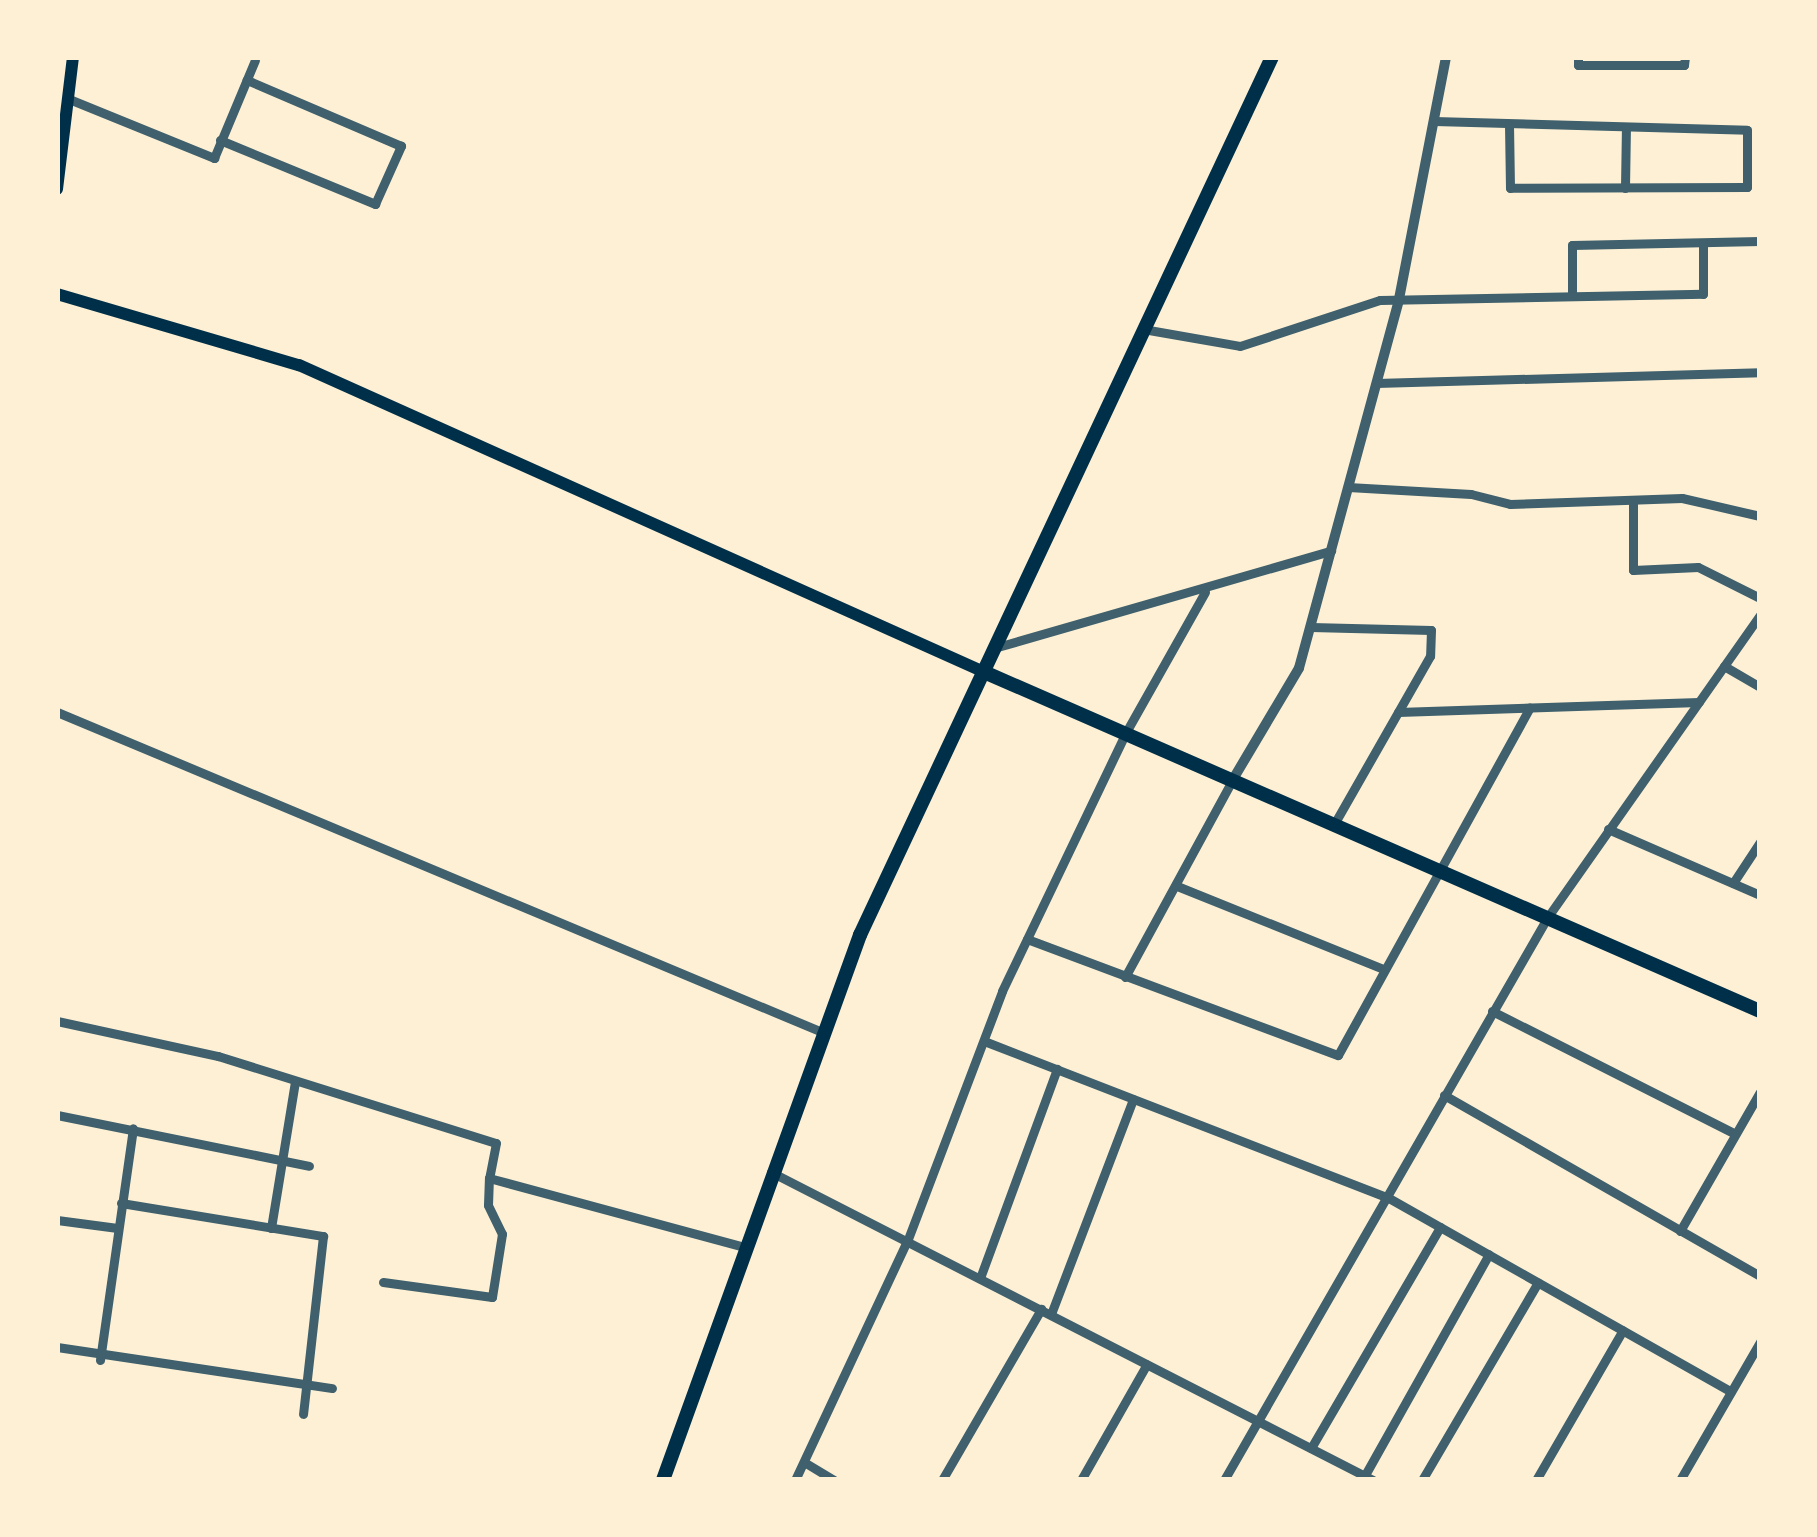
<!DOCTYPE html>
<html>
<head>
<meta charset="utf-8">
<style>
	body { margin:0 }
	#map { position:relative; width:1817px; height:1537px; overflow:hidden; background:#fdf0d5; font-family:"IBM Plex Sans",sans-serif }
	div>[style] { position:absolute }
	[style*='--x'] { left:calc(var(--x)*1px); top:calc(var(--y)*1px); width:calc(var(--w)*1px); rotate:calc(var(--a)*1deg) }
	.minor>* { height:9px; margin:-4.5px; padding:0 4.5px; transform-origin:4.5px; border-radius:4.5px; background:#3f606c }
	.tertiary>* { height:10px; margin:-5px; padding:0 5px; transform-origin:5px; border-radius:5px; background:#3f606c }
	.secondary>* { height:12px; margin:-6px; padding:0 6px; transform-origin:6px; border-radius:6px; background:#003049 }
	.primary>* { height:14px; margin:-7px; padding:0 7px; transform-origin:7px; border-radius:7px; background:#003049 }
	span { translate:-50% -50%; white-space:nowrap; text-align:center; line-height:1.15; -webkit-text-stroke:10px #fdf0d5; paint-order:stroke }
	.frame { position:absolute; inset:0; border:60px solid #fdf0d5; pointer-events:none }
</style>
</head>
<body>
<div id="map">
	<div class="minor">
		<i style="--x:1578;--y:57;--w:8;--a:90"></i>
		<i style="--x:1578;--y:65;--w:106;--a:0"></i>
		<i style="--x:1684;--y:65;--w:8;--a:-83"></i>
		<i style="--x:69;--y:99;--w:157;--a:22.1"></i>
		<i style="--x:214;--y:158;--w:106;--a:-67.3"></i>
		<i style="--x:1434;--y:121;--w:313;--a:1.6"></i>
		<i style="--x:1747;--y:130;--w:57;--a:90"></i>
		<i style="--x:1747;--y:187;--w:237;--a:179.8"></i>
		<i style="--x:1510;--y:188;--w:63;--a:-90.9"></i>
		<i style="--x:220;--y:140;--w:168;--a:22.4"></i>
		<i style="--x:375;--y:204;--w:64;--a:-65.9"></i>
		<i style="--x:401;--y:146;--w:168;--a:-156.8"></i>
		<i style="--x:1625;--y:188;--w:61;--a:-89.1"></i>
		<i style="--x:1572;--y:295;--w:50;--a:-90"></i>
		<i style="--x:1572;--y:245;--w:188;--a:-1.2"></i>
		<i style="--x:1143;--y:329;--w:98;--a:9.9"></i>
		<i style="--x:1240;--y:346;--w:147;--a:-18.2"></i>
		<i style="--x:1380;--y:300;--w:323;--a:-1.1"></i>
		<i style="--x:1703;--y:294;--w:51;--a:-90"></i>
		<i style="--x:1376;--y:383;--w:384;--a:-1.6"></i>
		<i style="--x:1348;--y:487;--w:123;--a:3.3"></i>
		<i style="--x:1471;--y:494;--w:40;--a:14.4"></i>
		<i style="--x:1510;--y:504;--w:172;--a:-2"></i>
		<i style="--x:1682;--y:498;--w:80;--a:13"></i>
		<i style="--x:1633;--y:500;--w:70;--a:90"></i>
		<i style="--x:1633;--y:570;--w:65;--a:-2.6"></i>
		<i style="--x:1698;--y:567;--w:69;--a:26.6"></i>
		<i style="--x:1311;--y:627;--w:120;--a:1.4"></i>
		<i style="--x:1431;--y:630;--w:26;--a:92"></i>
		<i style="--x:1430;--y:656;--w:196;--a:119.7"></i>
		<i style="--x:994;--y:648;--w:351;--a:-16.1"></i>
		<i style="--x:1724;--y:666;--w:42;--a:30.3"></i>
		<i style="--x:57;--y:712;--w:829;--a:22.7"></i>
		<i style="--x:1398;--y:712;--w:301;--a:-1.9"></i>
		<i style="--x:1608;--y:829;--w:166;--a:23.5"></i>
		<i style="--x:1733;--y:883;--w:49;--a:-56.6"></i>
		<i style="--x:1177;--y:886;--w:222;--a:21.9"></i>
		<i style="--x:1027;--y:939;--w:332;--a:20.5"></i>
		<i style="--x:1338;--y:1055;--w:397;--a:-61.1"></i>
		<i style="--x:1125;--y:977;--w:223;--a:-61.4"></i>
		<i style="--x:1492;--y:1011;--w:272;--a:26.8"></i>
		<i style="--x:57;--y:1021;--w:165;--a:12.3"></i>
		<i style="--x:218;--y:1056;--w:291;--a:17.4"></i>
		<i style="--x:496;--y:1143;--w:36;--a:101"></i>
		<i style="--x:489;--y:1178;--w:265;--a:15.1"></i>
		<i style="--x:984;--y:1041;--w:432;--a:21.2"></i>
		<i style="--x:1387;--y:1197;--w:395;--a:29.5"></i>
		<i style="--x:1444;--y:1095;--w:364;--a:29.8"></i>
		<i style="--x:57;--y:1115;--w:257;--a:11.4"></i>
		<i style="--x:771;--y:1172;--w:676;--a:27.1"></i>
		<i style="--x:121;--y:1203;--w:205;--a:9.3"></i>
		<i style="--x:323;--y:1236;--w:179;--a:96.4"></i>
		<i style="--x:57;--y:1220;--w:61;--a:7.6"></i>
		<i style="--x:271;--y:1228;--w:149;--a:-80.7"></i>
		<i style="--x:1680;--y:1231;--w:160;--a:-60.1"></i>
		<i style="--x:980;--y:1278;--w:223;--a:-69.8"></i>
		<i style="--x:383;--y:1282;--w:110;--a:7.8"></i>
		<i style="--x:492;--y:1297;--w:64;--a:-81"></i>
		<i style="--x:502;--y:1234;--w:32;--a:-116"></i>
		<i style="--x:488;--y:1205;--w:27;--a:-88"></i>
		<i style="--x:1051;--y:1314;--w:230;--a:-69.1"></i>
		<i style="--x:57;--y:1347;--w:278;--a:8.5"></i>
		<i style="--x:100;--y:1360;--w:234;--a:-81.9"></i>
		<i style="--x:1311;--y:1448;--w:256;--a:-59.7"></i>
		<i style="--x:804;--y:1462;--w:35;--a:31"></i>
		<i style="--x:1365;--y:1475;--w:253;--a:-60.7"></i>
		<i style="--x:795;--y:1480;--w:266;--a:-64.9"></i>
		<i style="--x:908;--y:1239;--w:265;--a:-69.2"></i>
		<i style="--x:1002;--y:991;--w:285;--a:-64.4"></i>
		<i style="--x:1125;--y:734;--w:163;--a:-60.6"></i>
		<i style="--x:942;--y:1480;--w:198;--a:-59.9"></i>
		<i style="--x:1081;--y:1480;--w:133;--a:-60.4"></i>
		<i style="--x:1224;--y:1480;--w:648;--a:-60.11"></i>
		<i style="--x:1547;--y:918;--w:370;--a:-54.9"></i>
		<i style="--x:1422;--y:1480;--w:229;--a:-59.6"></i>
		<i style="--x:1536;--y:1480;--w:173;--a:-59.9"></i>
		<i style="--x:1680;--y:1480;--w:160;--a:-59.9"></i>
	</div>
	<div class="tertiary">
		<i style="--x:1232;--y:781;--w:131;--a:-59.3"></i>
		<i style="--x:1299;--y:668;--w:382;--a:-74.8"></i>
		<i style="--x:1399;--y:299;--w:247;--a:-79"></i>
	</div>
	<div class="secondary">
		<i style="--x:57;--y:189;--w:133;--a:-83.1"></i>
		<i style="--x:57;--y:294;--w:252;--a:16.4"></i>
		<i style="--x:299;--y:365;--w:751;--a:24.14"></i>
	</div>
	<div class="primary">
		<i style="--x:984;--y:672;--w:847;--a:23.6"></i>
		<i style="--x:663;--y:1480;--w:580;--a:-70.13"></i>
		<i style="--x:860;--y:935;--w:970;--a:-64.86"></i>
	</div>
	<div class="frame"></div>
</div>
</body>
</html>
